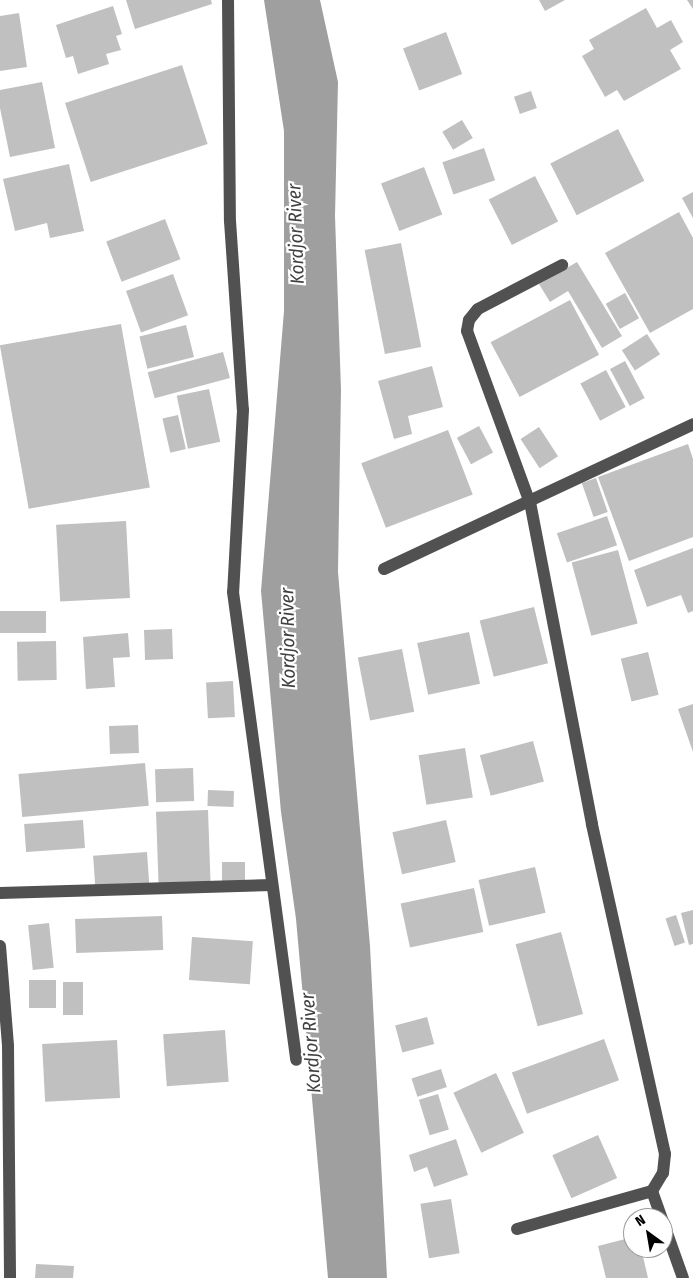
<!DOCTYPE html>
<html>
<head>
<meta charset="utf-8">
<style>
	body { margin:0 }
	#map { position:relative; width:693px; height:1278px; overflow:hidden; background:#fff; font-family:"Fira Sans Condensed",sans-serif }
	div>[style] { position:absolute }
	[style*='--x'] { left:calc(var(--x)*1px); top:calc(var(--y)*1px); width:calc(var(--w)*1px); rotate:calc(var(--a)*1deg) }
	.water>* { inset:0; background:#9f9f9f }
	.building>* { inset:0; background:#c0c0c0; transform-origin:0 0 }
	.minor>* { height:12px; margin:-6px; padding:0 6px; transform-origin:6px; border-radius:6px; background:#515151 }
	span { translate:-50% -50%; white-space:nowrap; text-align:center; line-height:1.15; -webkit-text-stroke:4.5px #fff; paint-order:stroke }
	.water-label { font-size:19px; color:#404040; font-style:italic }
	.north { position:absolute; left:623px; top:1208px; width:50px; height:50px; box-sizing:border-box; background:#fff; border:1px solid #999; border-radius:50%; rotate:328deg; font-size:14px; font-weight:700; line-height:20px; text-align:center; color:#000 }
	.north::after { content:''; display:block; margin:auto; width:18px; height:22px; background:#000; clip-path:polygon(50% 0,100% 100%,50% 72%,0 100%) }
</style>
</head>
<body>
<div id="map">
	<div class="water">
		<i style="clip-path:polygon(264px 0,320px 0,338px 82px,335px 216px,341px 390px,338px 572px,370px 946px,387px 1278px,328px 1278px,296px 919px,281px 812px,261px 591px,284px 311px,284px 131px)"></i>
	</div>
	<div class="building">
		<i style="clip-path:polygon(126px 0,211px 0,212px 4px,135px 29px)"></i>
		<i style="clip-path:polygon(539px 0,565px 0,545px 11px)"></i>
		<i style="clip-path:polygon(687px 0,693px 0,693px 9px)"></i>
		<i style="clip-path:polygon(113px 6px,122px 34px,116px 36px,121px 50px,106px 54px,109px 64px,78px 74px,73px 56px,66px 58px,56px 25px)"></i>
		<i style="clip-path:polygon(646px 8px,657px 28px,671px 20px,683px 42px,670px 50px,681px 69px,624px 101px,617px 90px,605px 97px,582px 56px,594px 49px,589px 40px)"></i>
		<i style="clip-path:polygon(19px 13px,27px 67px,0 71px,0 16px)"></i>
		<i style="left:446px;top:32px;width:45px;height:46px;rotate:69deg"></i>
		<i style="left:182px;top:65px;width:83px;height:123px;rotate:72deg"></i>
		<i style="clip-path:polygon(42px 82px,55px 148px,10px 157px,0 108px,0 90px)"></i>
		<i style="left:531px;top:91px;width:18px;height:18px;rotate:71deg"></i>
		<i style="left:462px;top:120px;width:21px;height:23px;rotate:59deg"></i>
		<i style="left:618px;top:129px;width:58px;height:76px;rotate:63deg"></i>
		<i style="left:484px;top:148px;width:34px;height:44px;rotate:71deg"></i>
		<i style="clip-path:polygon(69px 164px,84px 231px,50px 238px,47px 223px,15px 231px,3px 179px)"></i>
		<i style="left:424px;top:167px;width:51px;height:46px;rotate:69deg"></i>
		<i style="left:535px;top:176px;width:51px;height:52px;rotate:63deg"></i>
		<i style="clip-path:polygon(693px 192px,693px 218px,682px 198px)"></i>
		<i style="clip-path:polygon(679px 212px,693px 238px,693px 309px,650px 333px,605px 253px)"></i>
		<i style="left:165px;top:219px;width:43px;height:63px;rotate:69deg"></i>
		<i style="left:401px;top:243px;width:106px;height:37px;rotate:79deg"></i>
		<i style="clip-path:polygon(577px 262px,622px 336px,602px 348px,568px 291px,550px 302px,539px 284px)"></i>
		<i style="left:173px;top:274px;width:44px;height:50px;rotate:70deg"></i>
		<i style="left:625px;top:293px;width:29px;height:22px;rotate:61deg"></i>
		<i style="left:570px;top:300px;width:62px;height:90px;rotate:62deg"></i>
		<i style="left:121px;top:324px;width:166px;height:123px;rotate:80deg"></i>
		<i style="left:186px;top:325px;width:33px;height:48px;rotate:76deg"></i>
		<i style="left:647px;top:334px;width:24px;height:30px;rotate:57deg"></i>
		<i style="left:223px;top:352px;width:27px;height:78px;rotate:75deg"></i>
		<i style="left:625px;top:361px;width:42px;height:17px;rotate:62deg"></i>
		<i style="clip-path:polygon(432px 366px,443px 407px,408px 416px,412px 434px,394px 439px,378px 381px)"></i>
		<i style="left:606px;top:370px;width:42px;height:29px;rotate:62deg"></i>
		<i style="left:209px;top:389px;width:54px;height:33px;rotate:78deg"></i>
		<i style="left:178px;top:415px;width:35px;height:16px;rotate:77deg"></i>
		<i style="left:479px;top:426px;width:30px;height:25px;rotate:62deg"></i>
		<i style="left:539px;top:427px;width:35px;height:22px;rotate:57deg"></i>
		<i style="left:448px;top:430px;width:69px;height:93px;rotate:69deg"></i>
		<i style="clip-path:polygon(688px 444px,693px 459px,693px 537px,629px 561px,598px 477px)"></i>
		<i style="left:596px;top:478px;width:36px;height:15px;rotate:71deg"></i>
		<i style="left:607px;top:516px;width:31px;height:53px;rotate:71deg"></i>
		<i style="left:126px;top:521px;width:77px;height:70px;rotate:87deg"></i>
		<i style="clip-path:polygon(693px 548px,693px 611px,688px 613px,681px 595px,647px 607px,634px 570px)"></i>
		<i style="left:618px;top:550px;width:76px;height:48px;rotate:75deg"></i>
		<i style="left:534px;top:607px;width:58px;height:56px;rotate:76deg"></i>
		<i style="left:0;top:611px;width:46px;height:22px"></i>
		<i style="left:172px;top:629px;width:30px;height:28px;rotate:88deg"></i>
		<i style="left:469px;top:632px;width:53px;height:53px;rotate:78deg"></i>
		<i style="clip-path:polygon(128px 633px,130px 657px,113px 658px,115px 687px,86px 689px,83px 637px)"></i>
		<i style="left:56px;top:641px;width:39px;height:39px;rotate:89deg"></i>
		<i style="left:402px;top:649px;width:64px;height:45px;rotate:79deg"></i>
		<i style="left:648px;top:652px;width:44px;height:28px;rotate:76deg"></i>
		<i style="left:233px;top:681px;width:36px;height:27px;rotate:87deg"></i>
		<i style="clip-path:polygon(693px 704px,693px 752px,678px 709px)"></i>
		<i style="left:138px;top:725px;width:28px;height:29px;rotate:88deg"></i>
		<i style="left:533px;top:741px;width:42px;height:55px;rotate:75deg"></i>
		<i style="left:465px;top:748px;width:50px;height:47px;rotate:81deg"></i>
		<i style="left:145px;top:763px;width:43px;height:127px;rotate:85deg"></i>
		<i style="left:193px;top:768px;width:33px;height:38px;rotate:88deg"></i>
		<i style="left:208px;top:790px;width:26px;height:16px;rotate:2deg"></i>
		<i style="left:208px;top:810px;width:73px;height:52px;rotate:88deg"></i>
		<i style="left:83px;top:820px;width:28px;height:59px;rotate:86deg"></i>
		<i style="left:446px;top:820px;width:43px;height:55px;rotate:77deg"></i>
		<i style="left:147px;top:852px;width:31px;height:54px;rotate:86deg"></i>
		<i style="left:245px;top:862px;width:21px;height:23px;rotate:90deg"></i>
		<i style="left:535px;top:867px;width:47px;height:58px;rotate:77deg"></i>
		<i style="left:474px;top:888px;width:45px;height:75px;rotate:78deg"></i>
		<i style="clip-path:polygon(693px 910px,693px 944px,689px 945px,681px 913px)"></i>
		<i style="left:676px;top:915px;width:29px;height:11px;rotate:72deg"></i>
		<i style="left:162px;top:916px;width:34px;height:87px;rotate:88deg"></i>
		<i style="left:49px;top:923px;width:45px;height:21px;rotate:84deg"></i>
		<i style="left:561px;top:932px;width:85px;height:47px;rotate:75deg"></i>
		<i style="left:192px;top:937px;width:61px;height:43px;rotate:4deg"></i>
		<i style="left:29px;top:980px;width:27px;height:28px"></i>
		<i style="left:63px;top:982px;width:20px;height:33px"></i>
		<i style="left:427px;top:1017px;width:28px;height:33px;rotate:75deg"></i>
		<i style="left:225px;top:1030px;width:52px;height:62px;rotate:86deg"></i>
		<i style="left:604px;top:1039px;width:44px;height:98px;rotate:70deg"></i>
		<i style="left:117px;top:1040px;width:58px;height:75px;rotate:87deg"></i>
		<i style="left:441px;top:1069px;width:19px;height:31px;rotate:72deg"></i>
		<i style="left:496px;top:1073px;width:66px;height:47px;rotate:65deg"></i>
		<i style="left:438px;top:1094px;width:37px;height:20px;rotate:73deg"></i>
		<i style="left:598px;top:1135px;width:47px;height:50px;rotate:66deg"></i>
		<i style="clip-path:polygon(456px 1139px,468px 1175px,434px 1187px,427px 1167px,414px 1172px,409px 1155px)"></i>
		<i style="left:451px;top:1199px;width:55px;height:31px;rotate:81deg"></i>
		<i style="clip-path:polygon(633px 1237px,633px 1248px,641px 1248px,648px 1278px,606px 1278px,598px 1246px)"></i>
		<i style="clip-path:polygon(36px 1264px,74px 1266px,73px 1278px,35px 1278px)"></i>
	</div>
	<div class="minor">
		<i style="--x:228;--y:0;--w:221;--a:89.5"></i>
		<i style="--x:230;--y:221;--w:189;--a:86.1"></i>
		<i style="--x:243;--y:410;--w:182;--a:93.1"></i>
		<i style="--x:233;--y:592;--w:472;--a:82.3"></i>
		<i style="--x:384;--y:569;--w:341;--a:-25.1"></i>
		<i style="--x:0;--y:893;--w:272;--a:-1.7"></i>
		<i style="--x:0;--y:946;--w:100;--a:85.4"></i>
		<i style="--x:8;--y:1046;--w:232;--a:89.5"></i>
		<i style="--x:652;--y:1191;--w:92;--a:70.4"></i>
		<i style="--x:517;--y:1229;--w:140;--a:-15.7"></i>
		<i style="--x:652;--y:1191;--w:21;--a:-59"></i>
		<i style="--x:663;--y:1173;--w:19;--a:-84"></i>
		<i style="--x:665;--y:1154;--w:338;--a:-102.5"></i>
		<i style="--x:592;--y:824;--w:327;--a:-100.9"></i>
		<i style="--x:530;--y:503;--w:183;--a:-110.1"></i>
		<i style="--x:467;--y:331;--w:11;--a:-80"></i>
		<i style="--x:469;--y:320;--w:14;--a:-51"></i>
		<i style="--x:478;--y:309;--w:95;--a:-27.6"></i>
	</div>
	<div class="water-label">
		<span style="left:296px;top:234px;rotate:-92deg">Kordjor River</span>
		<span style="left:288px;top:638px;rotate:-91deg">Kordjor River</span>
		<span style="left:311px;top:1043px;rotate:-94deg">Kordjor River</span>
	</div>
	<div class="north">N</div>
</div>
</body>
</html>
